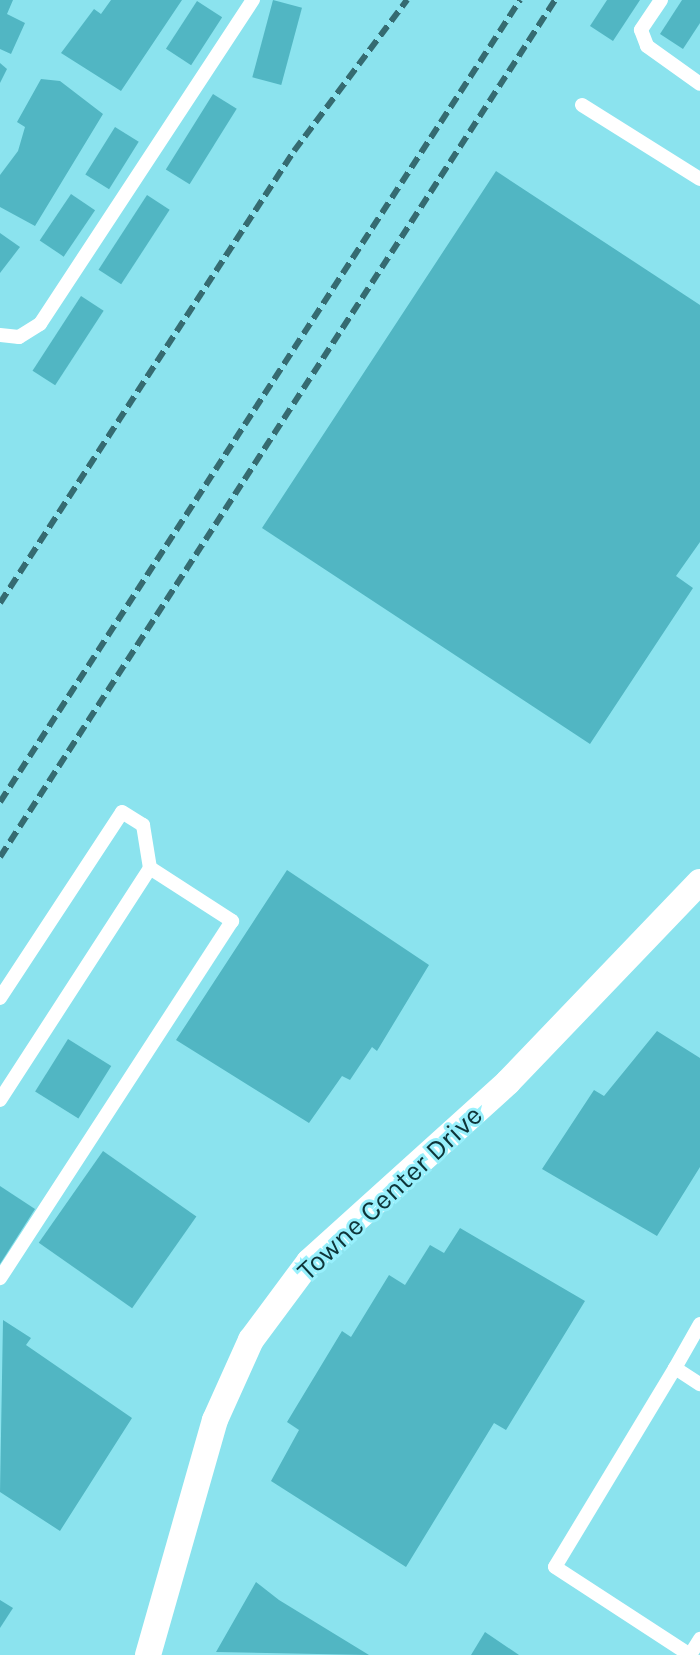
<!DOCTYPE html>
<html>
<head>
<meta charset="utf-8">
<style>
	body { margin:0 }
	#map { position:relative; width:700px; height:1655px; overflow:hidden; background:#8be3ee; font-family:Karla,sans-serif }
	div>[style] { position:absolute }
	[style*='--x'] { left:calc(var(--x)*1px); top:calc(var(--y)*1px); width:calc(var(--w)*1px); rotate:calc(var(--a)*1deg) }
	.building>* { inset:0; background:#51b6c3; transform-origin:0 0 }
	.lane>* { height:14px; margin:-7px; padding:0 7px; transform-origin:7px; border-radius:7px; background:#fff }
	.street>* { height:26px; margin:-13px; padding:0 13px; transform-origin:13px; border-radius:13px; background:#fff }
	.rail>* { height:6px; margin-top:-3px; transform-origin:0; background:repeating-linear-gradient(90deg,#356b71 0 12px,transparent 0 18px) }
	span { translate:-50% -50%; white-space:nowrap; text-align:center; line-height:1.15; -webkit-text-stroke:6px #98f0fc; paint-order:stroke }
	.street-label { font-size:28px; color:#0e3539 }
</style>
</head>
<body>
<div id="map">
	<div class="building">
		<i style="clip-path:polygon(0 0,13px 0,7px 14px,25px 23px,11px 54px,0 49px)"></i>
		<i style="clip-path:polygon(111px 0,182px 0,121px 91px,61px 53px,94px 9px,101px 14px)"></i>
		<i style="left:273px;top:0;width:30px;height:80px;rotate:15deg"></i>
		<i style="clip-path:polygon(607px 0,640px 0,613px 41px,590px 26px)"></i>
		<i style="clip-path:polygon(682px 0,700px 0,700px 23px,683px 49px,660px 34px)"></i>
		<i style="left:197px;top:1px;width:30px;height:57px;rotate:33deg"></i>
		<i style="clip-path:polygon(0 63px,7px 69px,0 83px)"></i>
		<i style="clip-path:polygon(41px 79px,60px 81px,103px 114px,35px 226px,0 207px,0 175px,18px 151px,25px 127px,17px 122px)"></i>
		<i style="left:213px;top:94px;width:28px;height:89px;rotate:32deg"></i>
		<i style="left:115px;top:127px;width:28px;height:56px;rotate:32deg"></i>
		<i style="clip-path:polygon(496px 171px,700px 305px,700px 542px,676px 576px,693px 588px,590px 744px,262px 528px)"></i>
		<i style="left:71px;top:194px;width:29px;height:56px;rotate:34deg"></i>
		<i style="left:147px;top:195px;width:27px;height:89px;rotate:33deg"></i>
		<i style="clip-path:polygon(0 233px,20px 247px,0 273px)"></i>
		<i style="left:81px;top:296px;width:27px;height:89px;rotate:33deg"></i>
		<i style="clip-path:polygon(287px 870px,429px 965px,377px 1051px,372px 1047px,350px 1080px,342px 1076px,309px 1123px,176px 1040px)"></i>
		<i style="clip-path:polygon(657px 1031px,700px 1058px,700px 1167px,657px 1236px,542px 1169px,594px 1090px,604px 1096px)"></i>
		<i style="left:68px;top:1039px;width:51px;height:62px;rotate:32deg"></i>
		<i style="left:103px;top:1151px;width:114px;height:112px;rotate:35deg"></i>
		<i style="clip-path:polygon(0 1186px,35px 1209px,0 1264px)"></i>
		<i style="clip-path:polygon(460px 1228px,585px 1301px,506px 1430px,494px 1423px,406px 1567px,271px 1481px,299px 1430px,287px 1422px,342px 1331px,351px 1337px,389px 1275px,405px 1285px,430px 1245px,444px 1253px)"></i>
		<i style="clip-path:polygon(3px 1320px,31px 1338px,26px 1345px,132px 1418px,60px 1531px,0 1492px)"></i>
		<i style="clip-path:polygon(256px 1582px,279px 1600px,369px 1655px,216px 1652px)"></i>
		<i style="clip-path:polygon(0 1600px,13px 1608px,0 1628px)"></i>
		<i style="clip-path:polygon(485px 1632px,519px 1655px,471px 1655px)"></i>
	</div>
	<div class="lane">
		<i style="--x:661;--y:0;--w:36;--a:124"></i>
		<i style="--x:641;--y:30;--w:17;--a:69"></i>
		<i style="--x:647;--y:46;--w:65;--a:35.6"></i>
		<i style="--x:582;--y:105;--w:139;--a:32.1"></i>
		<i style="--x:0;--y:335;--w:19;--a:6"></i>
		<i style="--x:19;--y:337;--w:25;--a:-32"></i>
		<i style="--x:40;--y:324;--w:388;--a:-56.7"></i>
		<i style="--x:0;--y:998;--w:222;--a:-56.7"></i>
		<i style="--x:122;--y:812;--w:25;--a:32"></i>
		<i style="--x:143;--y:825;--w:44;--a:80.8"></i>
		<i style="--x:0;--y:1100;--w:276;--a:-57.1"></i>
		<i style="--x:150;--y:868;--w:98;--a:32.9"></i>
		<i style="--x:232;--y:921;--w:426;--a:123"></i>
		<i style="--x:700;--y:1324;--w:51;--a:119.6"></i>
		<i style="--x:675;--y:1368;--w:30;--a:33"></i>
		<i style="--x:675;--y:1368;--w:232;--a:121.1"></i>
		<i style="--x:555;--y:1567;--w:161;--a:33.1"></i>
		<i style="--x:690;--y:1655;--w:19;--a:-58"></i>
	</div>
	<div class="street">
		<i style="--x:148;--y:1655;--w:244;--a:-74.1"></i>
		<i style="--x:215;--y:1420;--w:88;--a:-65.8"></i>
		<i style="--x:251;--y:1340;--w:97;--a:-53.4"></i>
		<i style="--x:309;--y:1262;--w:268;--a:-42.1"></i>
		<i style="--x:508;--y:1082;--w:277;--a:-46.2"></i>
	</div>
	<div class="rail">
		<i style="--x:0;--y:603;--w:539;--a:-56.96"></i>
		<i style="--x:294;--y:151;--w:189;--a:-53.2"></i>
		<i style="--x:0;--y:802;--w:956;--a:-57.04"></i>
		<i style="--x:0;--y:857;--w:1021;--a:-57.07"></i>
	</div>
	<div class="street-label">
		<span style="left:390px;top:1193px;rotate:-43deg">Towne Center Drive</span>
	</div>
</div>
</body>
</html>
